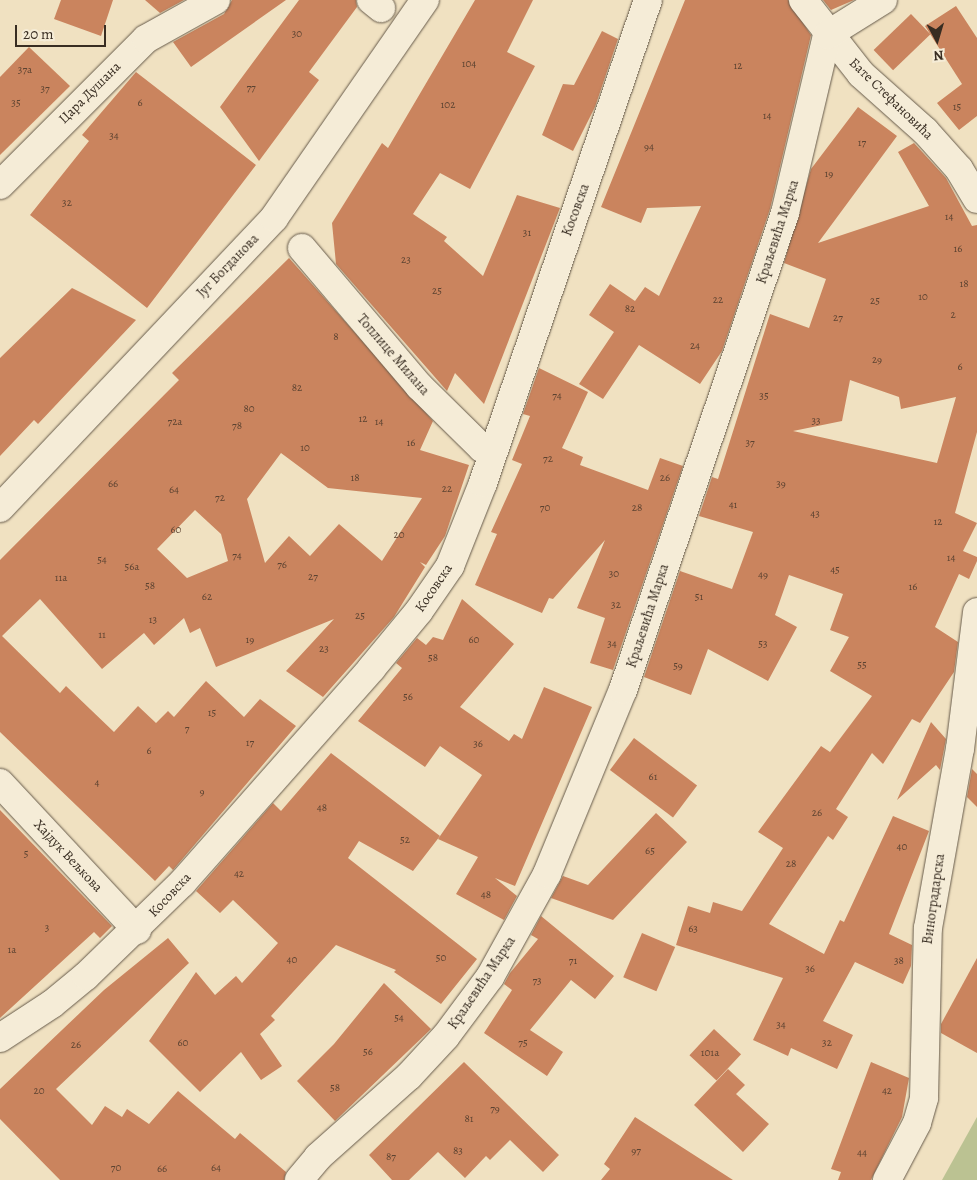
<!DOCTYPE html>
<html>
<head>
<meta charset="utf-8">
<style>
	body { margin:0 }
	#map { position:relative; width:977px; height:1180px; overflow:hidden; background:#f0e1c1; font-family:Alegreya,serif }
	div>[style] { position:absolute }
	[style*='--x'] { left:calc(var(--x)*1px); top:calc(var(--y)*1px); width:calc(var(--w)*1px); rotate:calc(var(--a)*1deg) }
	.green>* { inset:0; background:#bbc292 }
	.building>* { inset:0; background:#ca845e; transform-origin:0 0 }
	.roads { filter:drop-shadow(0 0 1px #665a4a) drop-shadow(0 0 1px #665a4a) }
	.street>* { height:28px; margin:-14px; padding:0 14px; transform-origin:14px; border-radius:14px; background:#f5ecd7 }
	span { translate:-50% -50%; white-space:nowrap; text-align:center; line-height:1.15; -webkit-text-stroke:4px #f5ecd7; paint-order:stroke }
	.number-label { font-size:11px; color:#5c4331 }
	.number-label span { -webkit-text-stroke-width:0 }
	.street-label { font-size:14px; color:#382d22 }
	.north { position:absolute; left:912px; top:15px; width:50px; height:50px; -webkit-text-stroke:4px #f5ecd7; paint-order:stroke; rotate:174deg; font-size:14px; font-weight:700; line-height:20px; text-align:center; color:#382d22 }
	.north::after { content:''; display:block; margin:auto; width:18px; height:22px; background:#382d22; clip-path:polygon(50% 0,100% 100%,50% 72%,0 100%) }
	.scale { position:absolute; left:15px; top:25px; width:91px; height:22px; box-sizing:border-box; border:2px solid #382d22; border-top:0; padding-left:6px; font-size:15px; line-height:18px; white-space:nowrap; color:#382d22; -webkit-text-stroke:4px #f5ecd7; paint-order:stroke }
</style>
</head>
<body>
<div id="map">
	<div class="green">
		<i style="clip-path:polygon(977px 1117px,977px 1180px,942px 1180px)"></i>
	</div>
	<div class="building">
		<i style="clip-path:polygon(61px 0,113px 0,101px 36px,54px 19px)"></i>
		<i style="clip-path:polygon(145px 0,184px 0,160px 13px)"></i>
		<i style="clip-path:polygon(232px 0,286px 0,191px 67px,173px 42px,224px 14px)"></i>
		<i style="clip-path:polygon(299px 0,356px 0,357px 7px,309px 72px,319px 80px,259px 161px,220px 107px)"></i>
		<i style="clip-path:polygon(475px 0,533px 0,507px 52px,535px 66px,470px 189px,440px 173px,413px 214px,447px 237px,444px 241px,483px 276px,517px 195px,560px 208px,484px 404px,455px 373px,447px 391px,336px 264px,332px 223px,382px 143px,388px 148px)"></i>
		<i style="clip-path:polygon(685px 0,788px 0,811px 35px,770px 209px,722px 351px,700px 384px,639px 345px,603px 399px,579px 384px,614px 332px,589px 315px,610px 284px,635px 301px,645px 287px,659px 296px,701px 206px,647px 208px,641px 223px,601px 207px)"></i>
		<i style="clip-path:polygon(823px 0,854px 0,831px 10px)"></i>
		<i style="clip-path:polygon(956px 6px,977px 38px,977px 116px,959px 130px,937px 103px,962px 84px,925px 26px)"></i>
		<i style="left:911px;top:14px;width:28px;height:52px;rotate:46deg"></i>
		<i style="clip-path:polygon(602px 31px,618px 39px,595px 107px,573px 151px,542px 135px,563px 84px,574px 85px)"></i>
		<i style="clip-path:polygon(29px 47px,70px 86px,0 155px,0 77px)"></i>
		<i style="clip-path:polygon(136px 72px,256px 165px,147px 308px,30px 215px,89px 141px,82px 135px)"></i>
		<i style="clip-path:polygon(evenodd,858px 107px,897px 136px,818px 243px,929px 206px,898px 152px,914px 143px,946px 178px,972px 226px,977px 225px,977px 432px,955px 513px,977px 523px,963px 551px,977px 557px,977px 561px,969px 579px,959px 574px,935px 627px,958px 642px,954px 672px,920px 723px,912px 719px,883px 764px,872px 753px,836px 809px,848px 817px,833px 840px,828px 836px,769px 924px,824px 954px,840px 920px,844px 922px,893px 816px,929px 831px,889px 934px,912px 945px,911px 966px,903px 984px,855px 962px,823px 1021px,853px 1035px,837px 1069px,791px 1048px,788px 1056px,753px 1040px,783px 978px,676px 945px,688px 906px,710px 913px,713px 902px,742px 911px,783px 848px,758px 832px,821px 746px,830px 752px,872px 696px,830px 671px,849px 637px,830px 630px,843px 594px,789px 575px,775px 615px,797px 627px,768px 681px,708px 649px,691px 695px,644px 677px,680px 571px,732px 589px,753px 532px,699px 516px,712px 477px,718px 479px,770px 314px,809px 328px,826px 279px,784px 263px,811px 169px,858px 107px,850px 380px,899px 397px,901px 409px,956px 397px,937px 463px,793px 431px,842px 421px,850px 380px)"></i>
		<i style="clip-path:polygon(evenodd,289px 258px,433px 421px,420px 450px,469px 465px,445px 536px,426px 565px,420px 562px,425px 567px,394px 617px,323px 697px,286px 671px,334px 619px,216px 667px,200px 628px,190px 633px,184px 618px,154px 645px,144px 633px,102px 669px,40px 599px,2px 636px,60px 693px,66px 686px,114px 732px,138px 706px,156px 723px,168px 711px,174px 717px,206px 681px,244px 717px,260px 699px,296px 726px,173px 870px,169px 866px,155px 881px,0 732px,0 560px,179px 380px,172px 373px,289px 258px,281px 453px,328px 488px,422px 498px,382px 561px,339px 524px,310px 556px,289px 536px,265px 563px,247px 499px,281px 453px,289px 258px,195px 510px,221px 534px,228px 561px,187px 578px,157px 549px,195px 510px)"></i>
		<i style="clip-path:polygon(72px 288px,136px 320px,38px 424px,34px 420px,0 456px,0 358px)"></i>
		<i style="clip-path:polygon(539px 368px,588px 392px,562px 448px,583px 457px,580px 465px,648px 490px,660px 458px,683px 466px,613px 670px,590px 663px,605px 618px,577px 608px,605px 540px,553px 599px,549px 598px,542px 613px,475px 585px,497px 534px,491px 532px,522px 464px,512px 460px,530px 416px,523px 414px)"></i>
		<i style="clip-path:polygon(462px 599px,514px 644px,460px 707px,509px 741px,514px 734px,522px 739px,544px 687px,592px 707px,515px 886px,495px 878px,517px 896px,504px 920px,456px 894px,478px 857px,438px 839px,482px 775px,440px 746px,425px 767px,358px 721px,402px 668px,396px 663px,417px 638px,426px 645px,433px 637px,443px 640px)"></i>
		<i style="clip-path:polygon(931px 722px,946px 739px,940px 770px,936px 765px,897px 800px)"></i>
		<i style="left:634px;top:738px;width:79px;height:40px;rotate:37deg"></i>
		<i style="clip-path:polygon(331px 753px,440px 836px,413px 871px,359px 841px,348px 858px,477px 959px,441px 1004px,394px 972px,396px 970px,336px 945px,271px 1016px,275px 1020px,260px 1034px,282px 1066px,261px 1080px,241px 1052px,200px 1092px,149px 1041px,196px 972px,215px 995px,236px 976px,242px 983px,278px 943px,233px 900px,220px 913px,196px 891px,273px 803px,281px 811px)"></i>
		<i style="clip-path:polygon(972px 769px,977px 774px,977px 807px,967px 797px)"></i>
		<i style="clip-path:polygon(0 810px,112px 926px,100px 938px,94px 932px,0 1018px)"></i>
		<i style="clip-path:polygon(656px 813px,687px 842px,613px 920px,551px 898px,563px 876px,588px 885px)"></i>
		<i style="clip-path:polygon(541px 916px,614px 976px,595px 999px,571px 980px,530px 1030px,563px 1052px,547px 1076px,484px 1033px,512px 990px,504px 984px,510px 973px,538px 939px,531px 935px)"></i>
		<i style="left:642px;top:933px;width:36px;height:48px;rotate:23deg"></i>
		<i style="clip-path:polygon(168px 938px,189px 963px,56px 1089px,92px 1125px,105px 1106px,122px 1117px,127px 1109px,149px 1124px,178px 1091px,235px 1139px,240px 1133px,286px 1172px,284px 1180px,60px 1180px,0 1119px,0 1089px,104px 990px)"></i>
		<i style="clip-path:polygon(977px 958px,977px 1053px,941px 1033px,941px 1024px)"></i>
		<i style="clip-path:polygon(384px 983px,431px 1029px,335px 1121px,297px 1081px,334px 1044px)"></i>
		<i style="left:714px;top:1029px;width:37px;height:36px;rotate:43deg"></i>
		<i style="clip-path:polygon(464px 1062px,559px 1155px,543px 1172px,510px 1140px,490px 1160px,486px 1156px,465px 1178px,438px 1152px,409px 1180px,392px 1180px,369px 1155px)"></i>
		<i style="clip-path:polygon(871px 1062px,909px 1078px,902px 1117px,871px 1180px,838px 1180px,841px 1172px,831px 1169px)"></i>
		<i style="clip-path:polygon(728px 1069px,745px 1085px,736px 1094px,769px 1124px,743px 1152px,694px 1105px)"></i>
		<i style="clip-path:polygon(635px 1117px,733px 1180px,601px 1180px,610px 1169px,604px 1164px)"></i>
	</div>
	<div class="roads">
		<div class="street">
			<i style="--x:371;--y:0;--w:13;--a:39"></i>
			<i style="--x:803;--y:0;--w:94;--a:51.9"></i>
			<i style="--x:861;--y:74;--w:86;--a:41.7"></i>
			<i style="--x:925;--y:131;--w:51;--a:48.2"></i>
			<i style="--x:959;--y:169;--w:35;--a:59"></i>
			<i style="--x:0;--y:185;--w:206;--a:-45"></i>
			<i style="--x:146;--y:39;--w:80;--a:-29.1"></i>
			<i style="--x:302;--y:248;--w:181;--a:49.7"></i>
			<i style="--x:419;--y:386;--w:88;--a:44.5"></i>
			<i style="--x:482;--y:448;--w:12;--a:24"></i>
			<i style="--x:0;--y:508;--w:399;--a:-46.6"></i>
			<i style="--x:274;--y:218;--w:265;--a:-55.3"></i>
			<i style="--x:0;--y:783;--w:201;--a:47"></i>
			<i style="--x:0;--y:1038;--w:62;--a:-33.2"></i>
			<i style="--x:52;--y:1004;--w:44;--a:-39.5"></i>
			<i style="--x:86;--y:976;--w:134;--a:-44.1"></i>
			<i style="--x:182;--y:883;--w:286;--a:-48.5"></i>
			<i style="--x:371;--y:669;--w:75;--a:-50.4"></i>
			<i style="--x:419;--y:611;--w:55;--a:-55.4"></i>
			<i style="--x:450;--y:566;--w:89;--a:-68.3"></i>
			<i style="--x:483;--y:483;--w:510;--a:-71.14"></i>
			<i style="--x:299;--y:1180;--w:30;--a:-50"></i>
			<i style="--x:318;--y:1157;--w:122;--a:-41.7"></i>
			<i style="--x:409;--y:1076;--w:54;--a:-47.2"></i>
			<i style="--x:446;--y:1036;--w:74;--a:-53.3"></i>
			<i style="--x:490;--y:977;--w:118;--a:-61"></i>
			<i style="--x:547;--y:874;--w:199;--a:-67.6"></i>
			<i style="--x:623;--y:690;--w:504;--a:-71.24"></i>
			<i style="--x:785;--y:213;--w:183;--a:-76.7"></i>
			<i style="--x:827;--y:35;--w:66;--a:-32"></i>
			<i style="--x:887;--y:1180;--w:64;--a:-62.2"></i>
			<i style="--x:917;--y:1123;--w:26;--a:-74"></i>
			<i style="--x:924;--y:1098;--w:170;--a:-88.7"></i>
			<i style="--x:928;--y:928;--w:182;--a:-79.9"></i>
			<i style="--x:960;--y:749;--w:138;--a:-82.9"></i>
		</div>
	</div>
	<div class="number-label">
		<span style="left:297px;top:34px">30</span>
		<span style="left:469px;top:64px">104</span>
		<span style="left:738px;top:66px">12</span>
		<span style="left:25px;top:70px">37a</span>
		<span style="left:251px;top:88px">77</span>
		<span style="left:45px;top:89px">37</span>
		<span style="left:16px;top:103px">35</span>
		<span style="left:140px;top:103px">6</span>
		<span style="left:448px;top:105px">102</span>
		<span style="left:957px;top:107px">15</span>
		<span style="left:767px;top:116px">14</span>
		<span style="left:114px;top:136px">34</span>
		<span style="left:862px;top:143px">17</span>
		<span style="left:649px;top:147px">94</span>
		<span style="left:829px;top:174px">19</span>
		<span style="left:67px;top:203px">32</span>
		<span style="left:949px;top:217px">14</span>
		<span style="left:527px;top:233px">31</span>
		<span style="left:958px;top:249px">16</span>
		<span style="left:406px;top:260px">23</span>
		<span style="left:964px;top:284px">18</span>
		<span style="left:437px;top:291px">25</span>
		<span style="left:923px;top:297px">10</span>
		<span style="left:718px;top:300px">22</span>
		<span style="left:875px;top:301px">25</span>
		<span style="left:630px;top:309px">82</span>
		<span style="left:953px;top:315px">2</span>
		<span style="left:838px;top:318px">27</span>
		<span style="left:336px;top:337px">8</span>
		<span style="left:695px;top:346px">24</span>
		<span style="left:877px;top:360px">29</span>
		<span style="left:960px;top:367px">6</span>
		<span style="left:297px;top:388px">82</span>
		<span style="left:557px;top:396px">74</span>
		<span style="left:764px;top:396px">35</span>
		<span style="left:249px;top:409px">80</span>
		<span style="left:363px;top:419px">12</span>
		<span style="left:816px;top:421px">33</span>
		<span style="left:175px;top:422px">72a</span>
		<span style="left:379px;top:422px">14</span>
		<span style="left:237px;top:426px">78</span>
		<span style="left:411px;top:443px">16</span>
		<span style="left:750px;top:443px">37</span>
		<span style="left:305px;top:448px">10</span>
		<span style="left:548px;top:459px">72</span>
		<span style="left:355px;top:478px">18</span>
		<span style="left:665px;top:478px">26</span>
		<span style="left:113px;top:484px">66</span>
		<span style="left:781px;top:484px">39</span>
		<span style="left:447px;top:489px">22</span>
		<span style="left:174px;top:490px">64</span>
		<span style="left:220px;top:498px">72</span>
		<span style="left:733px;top:505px">41</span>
		<span style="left:545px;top:508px">70</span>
		<span style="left:637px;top:508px">28</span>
		<span style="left:815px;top:514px">43</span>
		<span style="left:938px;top:522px">12</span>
		<span style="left:176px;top:530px">60</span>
		<span style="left:399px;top:535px">20</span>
		<span style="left:237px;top:556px">74</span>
		<span style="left:951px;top:558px">14</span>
		<span style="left:102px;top:560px">54</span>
		<span style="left:282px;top:565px">76</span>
		<span style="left:132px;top:567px">56a</span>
		<span style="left:835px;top:570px">45</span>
		<span style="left:614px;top:574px">30</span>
		<span style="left:763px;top:575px">49</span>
		<span style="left:313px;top:577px">27</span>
		<span style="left:61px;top:578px">11a</span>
		<span style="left:150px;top:586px">58</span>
		<span style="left:913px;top:587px">16</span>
		<span style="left:207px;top:597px">62</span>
		<span style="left:699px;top:597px">51</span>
		<span style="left:616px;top:605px">32</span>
		<span style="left:360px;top:616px">25</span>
		<span style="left:153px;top:620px">13</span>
		<span style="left:102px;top:635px">11</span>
		<span style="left:250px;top:640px">19</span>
		<span style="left:474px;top:640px">60</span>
		<span style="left:612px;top:644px">34</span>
		<span style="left:763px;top:644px">53</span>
		<span style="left:324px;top:649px">23</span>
		<span style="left:433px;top:658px">58</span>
		<span style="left:862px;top:665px">55</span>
		<span style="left:678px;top:666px">59</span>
		<span style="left:408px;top:697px">56</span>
		<span style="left:212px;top:713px">15</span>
		<span style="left:187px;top:729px">7</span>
		<span style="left:250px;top:743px">17</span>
		<span style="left:478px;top:744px">36</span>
		<span style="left:149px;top:751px">6</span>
		<span style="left:653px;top:777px">61</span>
		<span style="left:97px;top:783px">4</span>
		<span style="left:202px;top:792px">9</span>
		<span style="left:322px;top:808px">48</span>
		<span style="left:817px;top:813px">26</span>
		<span style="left:405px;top:840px">52</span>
		<span style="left:902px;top:847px">40</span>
		<span style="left:650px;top:851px">65</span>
		<span style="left:26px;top:854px">5</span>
		<span style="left:791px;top:864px">28</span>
		<span style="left:239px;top:874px">42</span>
		<span style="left:486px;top:895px">48</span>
		<span style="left:47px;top:928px">3</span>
		<span style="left:693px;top:929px">63</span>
		<span style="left:12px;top:950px">1a</span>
		<span style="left:441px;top:958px">50</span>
		<span style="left:292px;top:960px">40</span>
		<span style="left:573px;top:961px">71</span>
		<span style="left:899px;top:961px">38</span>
		<span style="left:810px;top:969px">36</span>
		<span style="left:537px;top:981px">73</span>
		<span style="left:399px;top:1018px">54</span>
		<span style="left:781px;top:1025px">34</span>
		<span style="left:183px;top:1043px">60</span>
		<span style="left:523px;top:1043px">75</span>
		<span style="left:827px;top:1043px">32</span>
		<span style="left:76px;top:1045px">26</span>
		<span style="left:368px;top:1052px">56</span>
		<span style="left:710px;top:1053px">101a</span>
		<span style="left:335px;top:1088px">58</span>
		<span style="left:39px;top:1091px">20</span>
		<span style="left:887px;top:1091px">42</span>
		<span style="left:495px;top:1109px">79</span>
		<span style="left:469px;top:1119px">81</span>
		<span style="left:458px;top:1151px">83</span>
		<span style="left:636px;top:1151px">97</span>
		<span style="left:862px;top:1153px">44</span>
		<span style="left:391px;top:1157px">87</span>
		<span style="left:116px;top:1168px">70</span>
		<span style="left:216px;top:1168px">64</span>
		<span style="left:162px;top:1169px">66</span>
	</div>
	<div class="street-label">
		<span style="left:90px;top:93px;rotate:-45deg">Цара Душана</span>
		<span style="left:891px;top:99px;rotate:44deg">Бате Стефановића</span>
		<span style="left:576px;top:210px;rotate:-70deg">Косовска</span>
		<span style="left:778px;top:232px;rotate:-72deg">Краљевића Марка</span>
		<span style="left:228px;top:266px;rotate:-46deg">Југ Богданова</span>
		<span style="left:393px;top:355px;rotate:49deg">Топлице Милана</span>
		<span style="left:434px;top:588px;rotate:-56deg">Косовска</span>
		<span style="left:648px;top:616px;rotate:-72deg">Краљевића Марка</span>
		<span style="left:68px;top:856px;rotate:47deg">Хајдук Вељкова</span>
		<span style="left:170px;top:895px;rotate:-47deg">Косовска</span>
		<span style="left:934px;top:899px;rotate:-82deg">Виноградарска</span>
		<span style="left:482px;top:983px;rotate:-56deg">Краљевића Марка</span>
	</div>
	<div class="north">N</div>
	<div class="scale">20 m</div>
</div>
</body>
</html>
